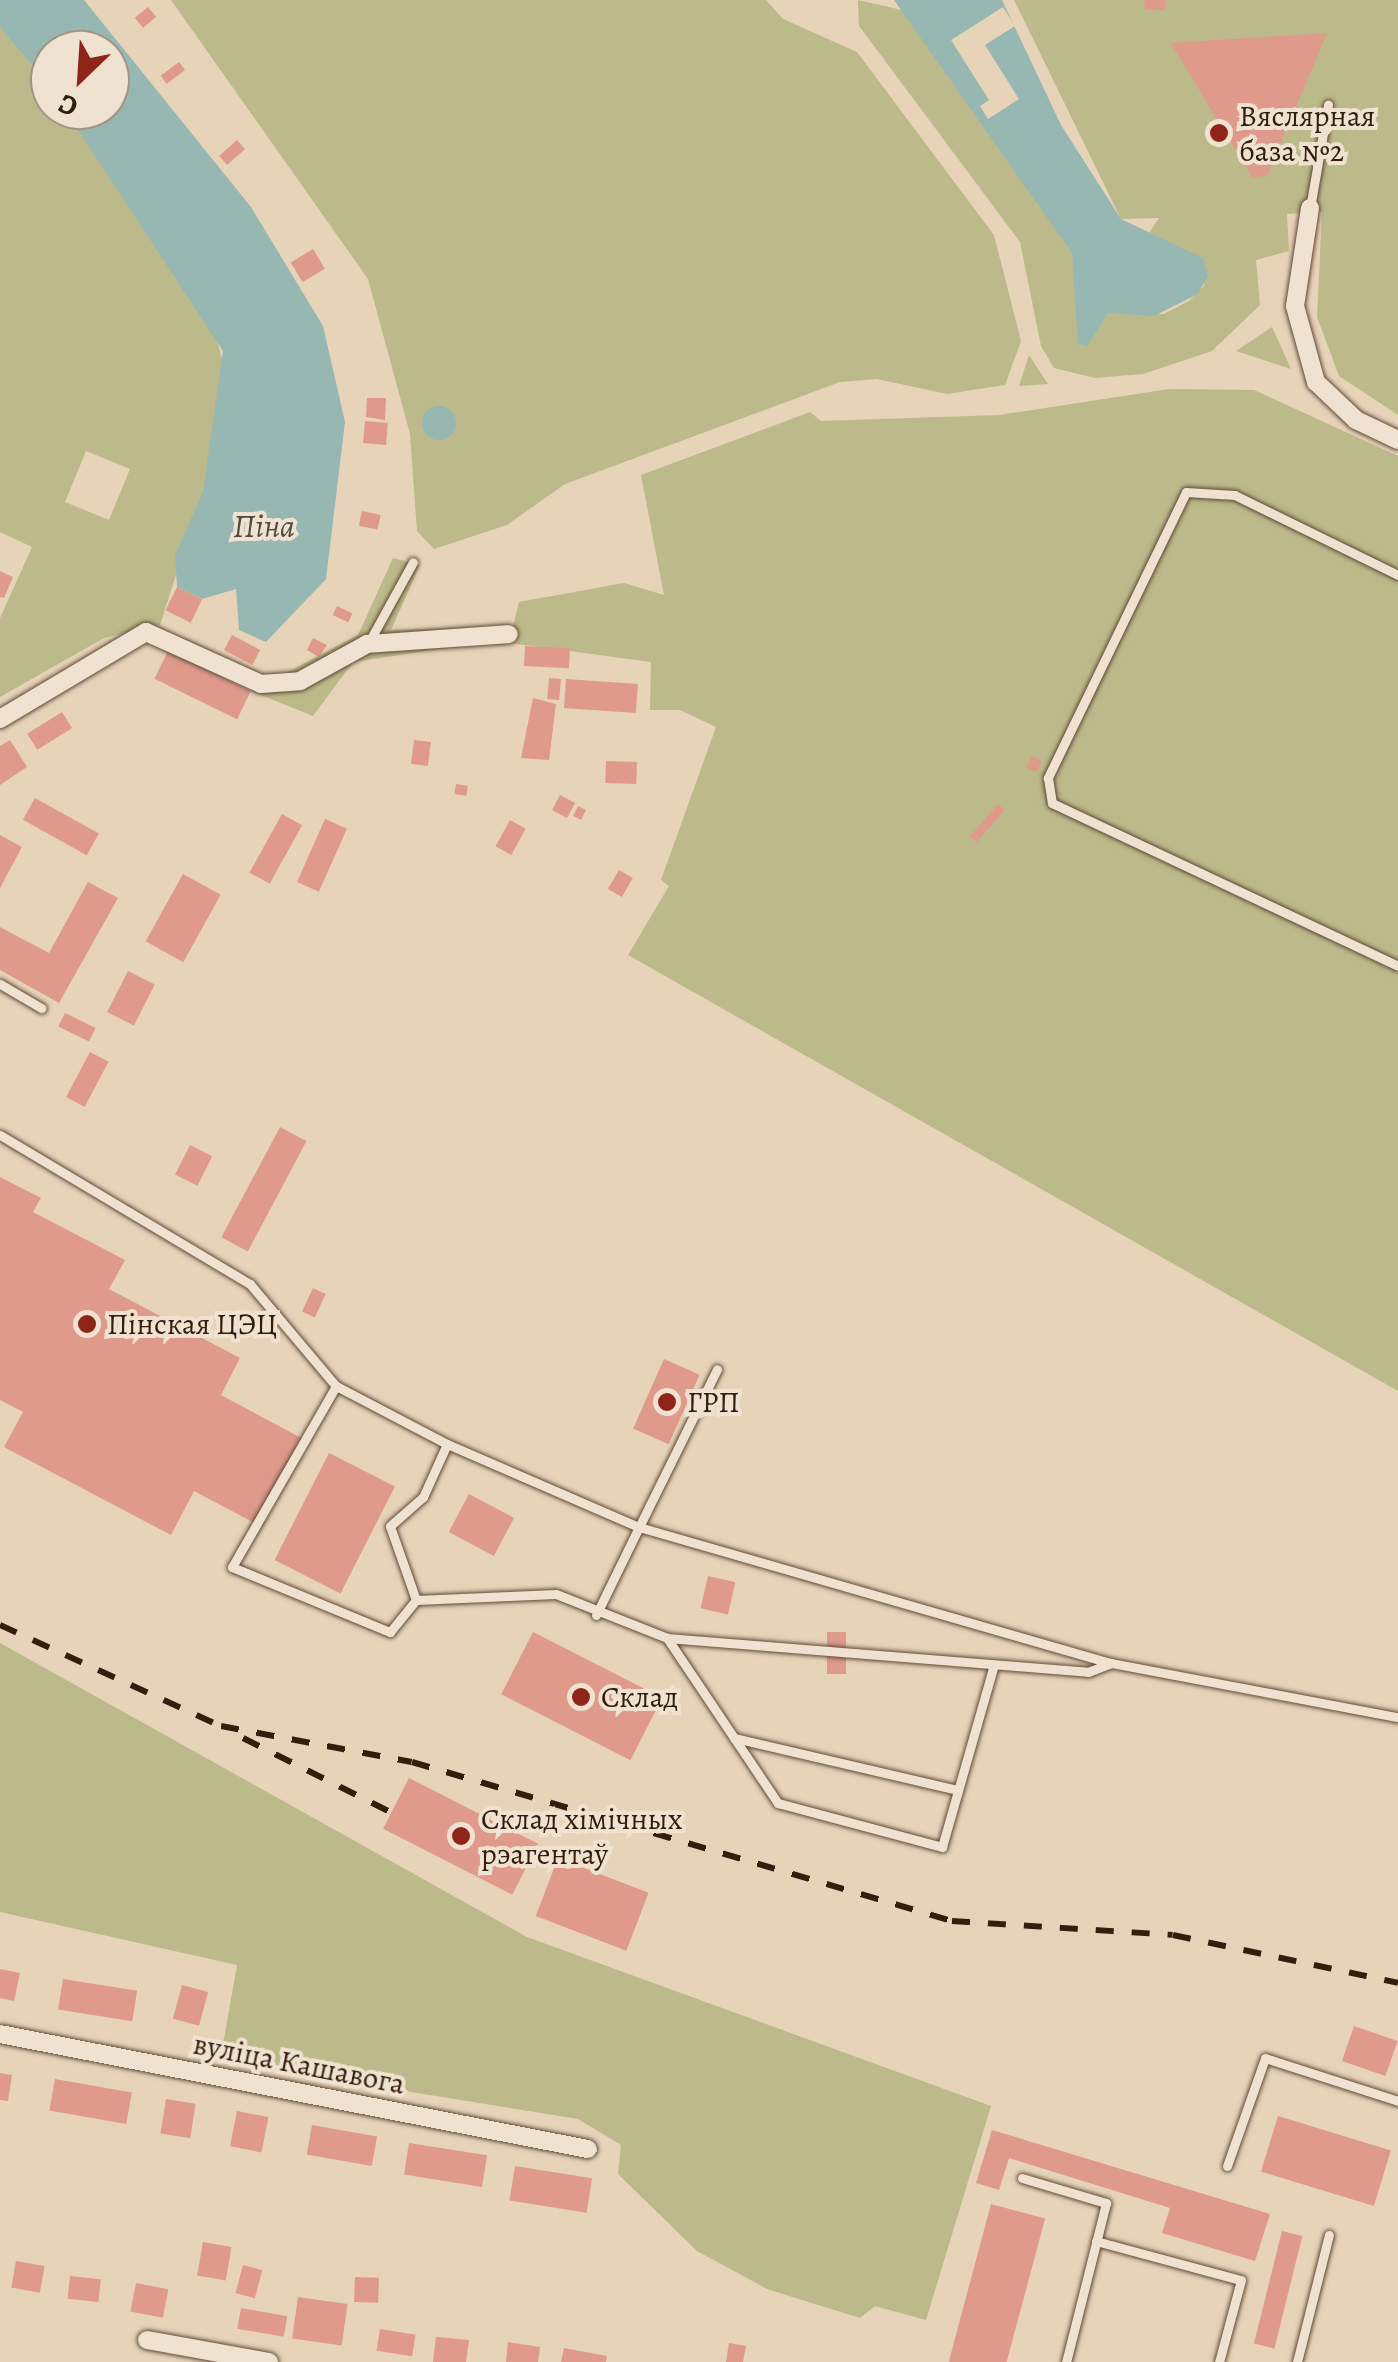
<!DOCTYPE html>
<html>
<head>
<meta charset="utf-8">
<style>
	body { margin:0 }
	#map { position:relative; width:1398px; height:2362px; overflow:hidden; background:#e6d3b8; font-family:Alegreya,serif }
	div>[style] { position:absolute }
	[style*='--x'] { left:calc(var(--x)*1px); top:calc(var(--y)*1px); width:calc(var(--w)*1px); rotate:calc(var(--a)*1deg) }
	.green>* { inset:0; background:#bcba8a }
	.water>* { inset:0; background:#96b7b2 }
	.round { border-radius:50% }
	.pier>* { inset:0; background:#e6d3b8 }
	.building>* { inset:0; background:#df9a8c; transform-origin:0 0 }
	.roads { filter:drop-shadow(0 0 2px #614a38) drop-shadow(0 0 2px #614a38) }
	.lane>* { height:9px; margin:-4.5px; padding:0 4.5px; transform-origin:4.5px; border-radius:4.5px; background:#efe2d1 }
	.street>* { height:18px; margin:-9px; padding:0 9px; transform-origin:9px; border-radius:9px; background:#efe2d1 }
	.rail>* { height:6px; margin-top:-3px; transform-origin:0; background:repeating-linear-gradient(90deg,#351d0d 0 18px,transparent 0 36px) }
	.dots>* { width:28px; height:28px; translate:-50% -50%; box-sizing:border-box; border:5px solid #efe2d1; border-radius:50% }
	span { translate:-50% -50%; white-space:nowrap; text-align:center; line-height:1.15; -webkit-text-stroke:8px #efe2d1; paint-order:stroke }
	.poi-label { font-size:30px; color:#351d0d }
	.left { translate:0 -50%; text-align:left }
	.street-label { font-size:30px; color:#351d0d }
	.water-label { font-size:32px; color:#524b3f; font-style:italic }
	.north { position:absolute; left:30px; top:30px; width:100px; height:100px; box-sizing:border-box; background:#efe2d1; border:2px solid #a59383; border-radius:50%; rotate:205deg; font-size:28px; font-weight:700; line-height:40px; text-align:center; color:#351d0d }
	.north::after { content:''; display:block; margin:auto; width:35px; height:45px; background:#8f2418; clip-path:polygon(50% 0,100% 100%,50% 72%,0 100%) }
</style>
</head>
<body>
<div id="map">
	<div class="green">
		<i style="clip-path:polygon(171px 0,766px 0,783px 19px,857px 52px,994px 235px,1021px 341px,1005px 385px,947px 394px,877px 379px,840px 382px,565px 484px,507px 525px,434px 549px,417px 531px,410px 434px,368px 279px)"></i>
		<i style="clip-path:polygon(858px 0,902px 10px,1008px 153px,1072px 253px,1082px 346px,1108px 313px,1164px 314px,1189px 301px,1204px 286px,1203px 258px,1147px 236px,1159px 218px,1121px 219px,1014px 0,1398px 0,1398px 415px,1339px 376px,1317px 317px,1322px 212px,1287px 214px,1289px 251px,1256px 260px,1260px 305px,1212px 351px,1143px 374px,1095px 378px,1054px 368px,1041px 346px,1020px 242px,859px 26px)"></i>
		<i style="clip-path:polygon(evenodd,0 27px,37px 66px,50px 110px,65px 110px,214px 328px,225px 371px,203px 491px,160px 625px,104px 638px,0 697px,0 618px,32px 547px,0 532px,0 27px,86px 451px,130px 469px,109px 520px,65px 502px,86px 451px)"></i>
		<i style="clip-path:polygon(1272px 327px,1291px 369px,1236px 351px)"></i>
		<i style="clip-path:polygon(1029px 355px,1048px 384px,1019px 386px)"></i>
		<i style="clip-path:polygon(1169px 389px,1254px 390px,1398px 456px,1398px 1391px,628px 955px,669px 886px,661px 880px,716px 727px,680px 710px,650px 710px,651px 662px,494px 641px,353px 662px,313px 716px,251px 691px,358px 635px,393px 558px,420px 565px,391px 630px,513px 626px,519px 602px,624px 583px,664px 595px,641px 475px,810px 412px,821px 421px,999px 415px)"></i>
		<i style="clip-path:polygon(0 1643px,527px 1937px,991px 2106px,926px 2320px,875px 2306px,860px 2318px,767px 2289px,697px 2251px,618px 2174px,621px 2145px,578px 2119px,220px 2061px,237px 1965px,0 1912px)"></i>
	</div>
	<div class="water">
		<i style="clip-path:polygon(0 0,84px 0,251px 207px,323px 326px,345px 422px,326px 579px,266px 642px,239px 630px,236px 589px,202px 599px,177px 587px,175px 556px,203px 491px,223px 351px,65px 110px,110px 110px,110px 50px,50px 50px,50px 86px,0 27px)"></i>
		<i style="clip-path:polygon(894px 0,1002px 0,1061px 125px,1121px 219px,1203px 258px,1208px 276px,1198px 294px,1154px 316px,1108px 313px,1087px 346px,1078px 344px,1072px 253px)"></i>
		<i class="round" style="left:422px;top:406px;width:34px;height:34px"></i>
	</div>
	<div class="pier">
		<i style="clip-path:polygon(1003px 7px,1015px 26px,985px 45px,1019px 99px,988px 119px,980px 106px,989px 100px,951px 40px)"></i>
	</div>
	<div class="building">
		<i style="clip-path:polygon(1144px 0,1165px 0,1165px 10px,1145px 9px)"></i>
		<i style="left:148px;top:7px;width:13px;height:17px;rotate:51deg"></i>
		<i style="clip-path:polygon(1327px 33px,1267px 176px,1252px 177px,1171px 43px)"></i>
		<i style="left:179px;top:62px;width:10px;height:23px;rotate:53deg"></i>
		<i style="left:237px;top:140px;width:12px;height:24px;rotate:48deg"></i>
		<i style="left:313px;top:249px;width:23px;height:26px;rotate:59deg"></i>
		<i style="clip-path:polygon(367px 398px,386px 398px,385px 420px,366px 417px)"></i>
		<i style="left:365px;top:421px;width:23px;height:22px;rotate:5deg"></i>
		<i style="left:362px;top:511px;width:19px;height:15px;rotate:12deg"></i>
		<i style="clip-path:polygon(0 571px,13px 577px,4px 598px,0 597px)"></i>
		<i style="left:177px;top:587px;width:28px;height:26px;rotate:26deg"></i>
		<i style="left:337px;top:606px;width:17px;height:10px;rotate:25deg"></i>
		<i style="left:232px;top:635px;width:32px;height:17px;rotate:28deg"></i>
		<i style="clip-path:polygon(313px 638px,327px 645px,319px 657px,307px 650px)"></i>
		<i style="left:525px;top:646px;width:45px;height:20px;rotate:3deg"></i>
		<i style="left:168px;top:651px;width:92px;height:31px;rotate:26deg"></i>
		<i style="left:549px;top:678px;width:12px;height:21px;rotate:5deg"></i>
		<i style="left:566px;top:679px;width:72px;height:29px;rotate:4deg"></i>
		<i style="clip-path:polygon(533px 698px,556px 704px,549px 760px,521px 758px)"></i>
		<i style="left:62px;top:712px;width:19px;height:41px;rotate:58deg"></i>
		<i style="clip-path:polygon(10px 740px,27px 767px,0 785px,0 746px)"></i>
		<i style="left:414px;top:740px;width:17px;height:24px;rotate:7deg"></i>
		<i style="clip-path:polygon(1031px 756px,1042px 761px,1036px 772px,1026px 768px)"></i>
		<i style="left:606px;top:761px;width:31px;height:22px;rotate:2deg"></i>
		<i style="left:456px;top:784px;width:12px;height:10px;rotate:9deg"></i>
		<i style="left:560px;top:795px;width:17px;height:17px;rotate:28deg"></i>
		<i style="left:35px;top:798px;width:73px;height:25px;rotate:29deg"></i>
		<i style="left:998px;top:804px;width:9px;height:43px;rotate:41deg"></i>
		<i style="left:578px;top:806px;width:9px;height:11px;rotate:27deg"></i>
		<i style="left:282px;top:814px;width:23px;height:67px;rotate:29deg"></i>
		<i style="left:325px;top:819px;width:24px;height:69px;rotate:24deg"></i>
		<i style="left:510px;top:820px;width:18px;height:30px;rotate:29deg"></i>
		<i style="clip-path:polygon(0 835px,22px 847px,0 888px)"></i>
		<i style="left:619px;top:870px;width:16px;height:22px;rotate:30deg"></i>
		<i style="left:183px;top:874px;width:43px;height:77px;rotate:29deg"></i>
		<i style="clip-path:polygon(88px 882px,118px 898px,59px 1003px,0 970px,0 927px,49px 953px)"></i>
		<i style="left:128px;top:971px;width:30px;height:46px;rotate:27deg"></i>
		<i style="left:65px;top:1013px;width:34px;height:15px;rotate:26deg"></i>
		<i style="left:90px;top:1052px;width:21px;height:51px;rotate:28deg"></i>
		<i style="left:280px;top:1127px;width:30px;height:125px;rotate:28deg"></i>
		<i style="left:190px;top:1145px;width:25px;height:33px;rotate:27deg"></i>
		<i style="clip-path:polygon(0 1177px,41px 1198px,33px 1212px,125px 1260px,109px 1289px,240px 1358px,221px 1395px,307px 1441px,262px 1527px,194px 1491px,171px 1535px,4px 1447px,23px 1412px,0 1400px)"></i>
		<i style="left:313px;top:1288px;width:14px;height:26px;rotate:25deg"></i>
		<i style="left:664px;top:1359px;width:39px;height:76px;rotate:24deg"></i>
		<i style="left:329px;top:1453px;width:74px;height:120px;rotate:27deg"></i>
		<i style="left:469px;top:1494px;width:51px;height:43px;rotate:28deg"></i>
		<i style="left:708px;top:1576px;width:28px;height:33px;rotate:13deg"></i>
		<i style="left:533px;top:1632px;width:145px;height:70px;rotate:27deg"></i>
		<i style="left:827px;top:1632px;width:19px;height:42px"></i>
		<i style="left:409px;top:1778px;width:145px;height:57px;rotate:27deg"></i>
		<i style="left:558px;top:1858px;width:97px;height:62px;rotate:21deg"></i>
		<i style="clip-path:polygon(0 1969px,20px 1973px,14px 2001px,0 1998px)"></i>
		<i style="left:63px;top:1979px;width:75px;height:31px;rotate:9deg"></i>
		<i style="left:182px;top:1985px;width:27px;height:35px;rotate:15deg"></i>
		<i style="left:1354px;top:2026px;width:46px;height:37px;rotate:19deg"></i>
		<i style="clip-path:polygon(0 2073px,12px 2075px,8px 2101px,0 2100px)"></i>
		<i style="left:55px;top:2079px;width:78px;height:32px;rotate:10deg"></i>
		<i style="left:166px;top:2099px;width:30px;height:35px;rotate:9deg"></i>
		<i style="left:237px;top:2111px;width:32px;height:36px;rotate:11deg"></i>
		<i style="left:1278px;top:2116px;width:118px;height:58px;rotate:17deg"></i>
		<i style="left:312px;top:2125px;width:66px;height:30px;rotate:10deg"></i>
		<i style="clip-path:polygon(992px 2130px,1270px 2214px,1255px 2261px,1162px 2233px,1170px 2208px,1009px 2158px,999px 2190px,976px 2183px)"></i>
		<i style="left:409px;top:2143px;width:79px;height:32px;rotate:9deg"></i>
		<i style="left:515px;top:2166px;width:78px;height:35px;rotate:9deg"></i>
		<i style="left:991px;top:2204px;width:56px;height:163px;rotate:15deg"></i>
		<i style="left:1282px;top:2231px;width:21px;height:116px;rotate:14deg"></i>
		<i style="left:203px;top:2242px;width:29px;height:34px;rotate:10deg"></i>
		<i style="left:16px;top:2261px;width:29px;height:27px;rotate:10deg"></i>
		<i style="left:243px;top:2265px;width:20px;height:29px;rotate:15deg"></i>
		<i style="left:70px;top:2276px;width:31px;height:23px;rotate:6deg"></i>
		<i style="left:355px;top:2277px;width:24px;height:25px;rotate:2deg"></i>
		<i style="left:136px;top:2283px;width:33px;height:29px;rotate:11deg"></i>
		<i style="left:298px;top:2297px;width:50px;height:42px;rotate:8deg"></i>
		<i style="left:241px;top:2308px;width:47px;height:21px;rotate:10deg"></i>
		<i style="left:380px;top:2329px;width:36px;height:22px;rotate:9deg"></i>
		<i style="clip-path:polygon(436px 2337px,469px 2340px,466px 2362px,433px 2362px)"></i>
		<i style="clip-path:polygon(508px 2342px,540px 2347px,538px 2362px,506px 2362px)"></i>
		<i style="clip-path:polygon(729px 2343px,746px 2346px,743px 2362px,726px 2362px)"></i>
		<i style="clip-path:polygon(564px 2348px,607px 2356px,606px 2362px,561px 2362px)"></i>
	</div>
	<div class="roads">
		<div class="lane">
			<i style="--x:1310;--y:208;--w:105;--a:-80.1"></i>
			<i style="--x:1398;--y:575;--w:182;--a:-153.9"></i>
			<i style="--x:1235;--y:495;--w:49;--a:-176.5"></i>
			<i style="--x:1186;--y:492;--w:318;--a:115.8"></i>
			<i style="--x:1048;--y:778;--w:25;--a:81"></i>
			<i style="--x:1052;--y:803;--w:382;--a:25.2"></i>
			<i style="--x:369;--y:642;--w:91;--a:-61.2"></i>
			<i style="--x:0;--y:984;--w:48;--a:30.3"></i>
			<i style="--x:0;--y:1135;--w:291;--a:30.8"></i>
			<i style="--x:250;--y:1284;--w:133;--a:49.9"></i>
			<i style="--x:447;--y:1444;--w:209;--a:23.4"></i>
			<i style="--x:639;--y:1527;--w:176;--a:-63.7"></i>
			<i style="--x:416;--y:1600;--w:78;--a:-109.4"></i>
			<i style="--x:390;--y:1526;--w:44;--a:-41.3"></i>
			<i style="--x:423;--y:1497;--w:58;--a:-65.6"></i>
			<i style="--x:447;--y:1444;--w:125;--a:-152.4"></i>
			<i style="--x:336;--y:1386;--w:209;--a:119.9"></i>
			<i style="--x:232;--y:1567;--w:171;--a:22.4"></i>
			<i style="--x:390;--y:1632;--w:41;--a:-50.9"></i>
			<i style="--x:416;--y:1600;--w:140;--a:-2.5"></i>
			<i style="--x:556;--y:1594;--w:119;--a:21.6"></i>
			<i style="--x:667;--y:1638;--w:422;--a:4.6"></i>
			<i style="--x:1088;--y:1672;--w:25;--a:-21"></i>
			<i style="--x:1111;--y:1663;--w:292;--a:10.7"></i>
			<i style="--x:596;--y:1615;--w:98;--a:-64"></i>
			<i style="--x:639;--y:1527;--w:491;--a:16.1"></i>
			<i style="--x:667;--y:1638;--w:199;--a:56.1"></i>
			<i style="--x:778;--y:1803;--w:170;--a:15"></i>
			<i style="--x:942;--y:1847;--w:189;--a:-74.1"></i>
			<i style="--x:734;--y:1738;--w:230;--a:13.1"></i>
			<i style="--x:1227;--y:2166;--w:114;--a:-70.6"></i>
			<i style="--x:1265;--y:2058;--w:140;--a:17.9"></i>
			<i style="--x:1022;--y:2178;--w:88;--a:16.6"></i>
			<i style="--x:1106;--y:2203;--w:164;--a:104.1"></i>
			<i style="--x:1096;--y:2241;--w:150;--a:15.1"></i>
			<i style="--x:1241;--y:2280;--w:85;--a:105"></i>
			<i style="--x:1297;--y:2362;--w:131;--a:-75.9"></i>
		</div>
		<div class="street">
			<i style="--x:1310;--y:208;--w:99;--a:98.7"></i>
			<i style="--x:1295;--y:306;--w:79;--a:74.6"></i>
			<i style="--x:1316;--y:382;--w:55;--a:43.5"></i>
			<i style="--x:1356;--y:420;--w:47;--a:25.5"></i>
			<i style="--x:0;--y:719;--w:170;--a:-30.8"></i>
			<i style="--x:146;--y:632;--w:126;--a:24.3"></i>
			<i style="--x:261;--y:684;--w:39;--a:-4"></i>
			<i style="--x:300;--y:681;--w:77;--a:-28.9"></i>
			<i style="--x:367;--y:644;--w:142;--a:-4"></i>
			<i style="--x:0;--y:2034;--w:599;--a:11.07"></i>
			<i style="--x:147;--y:2340;--w:124;--a:10.2"></i>
		</div>
	</div>
	<div class="rail">
		<i style="--x:0;--y:1625;--w:243;--a:24.6"></i>
		<i style="--x:221;--y:1726;--w:194;--a:10.7"></i>
		<i style="--x:412;--y:1762;--w:563;--a:16.41"></i>
		<i style="--x:952;--y:1921;--w:221;--a:3.6"></i>
		<i style="--x:1173;--y:1935;--w:230;--a:12"></i>
		<i style="--x:243;--y:1738;--w:167;--a:26.7"></i>
	</div>
	<div class="dots">
		<i style="left:1219px;top:133px;background:#8f2418"></i>
		<i style="left:87px;top:1324px;background:#8f2418"></i>
		<i style="left:667px;top:1402px;background:#8f2418"></i>
		<i style="left:581px;top:1697px;background:#8f2418"></i>
		<i style="left:461px;top:1836px;background:#8f2418"></i>
	</div>
	<div class="poi-label">
		<span class="left" style="left:1239px;top:133px">Вяслярная<br>база №2</span>
		<span class="left" style="left:107px;top:1324px">Пінская ЦЭЦ</span>
		<span class="left" style="left:687px;top:1402px">ГРП</span>
		<span class="left" style="left:601px;top:1697px">Склад</span>
		<span class="left" style="left:481px;top:1836px">Склад хімічных<br>рэагентаў</span>
	</div>
	<div class="street-label">
		<span style="left:299px;top:2064px;rotate:11deg">вуліца Кашавога</span>
	</div>
	<div class="water-label">
		<span style="left:264px;top:526px">Піна</span>
	</div>
	<div class="north">С</div>
</div>
</body>
</html>
